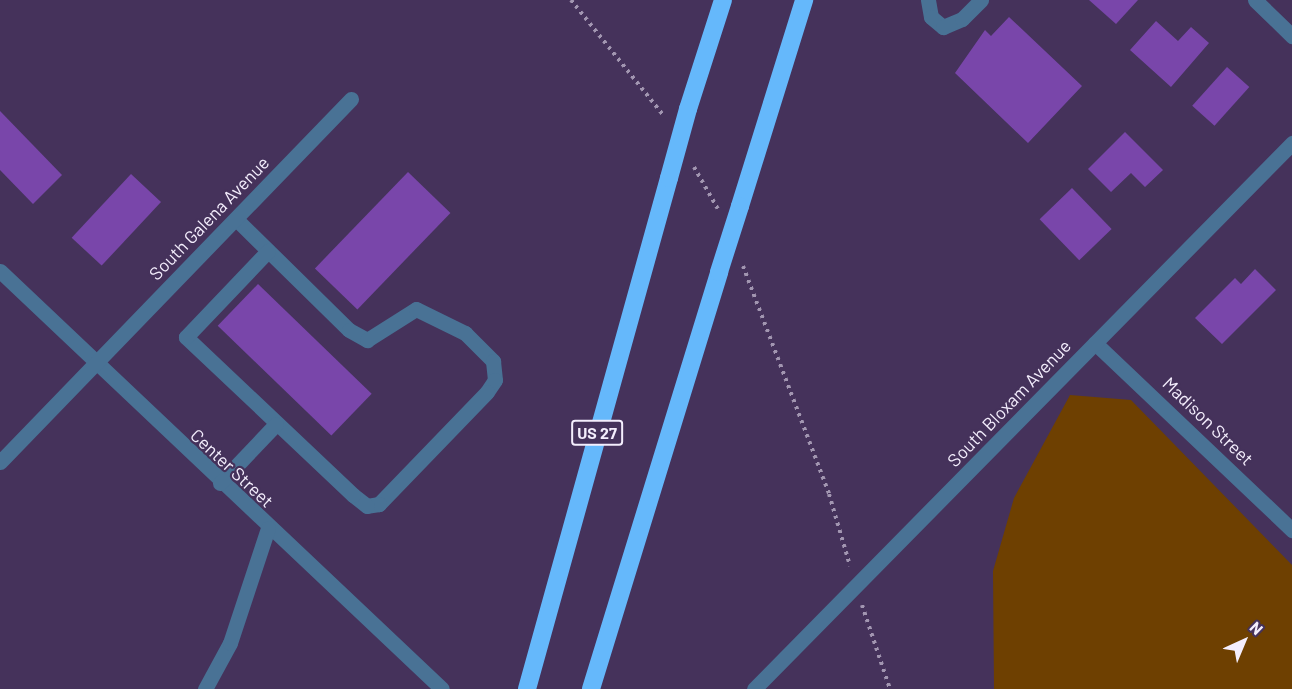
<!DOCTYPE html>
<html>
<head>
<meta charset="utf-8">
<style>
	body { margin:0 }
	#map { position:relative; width:1292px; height:689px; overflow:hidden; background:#45325b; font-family:Barlow,sans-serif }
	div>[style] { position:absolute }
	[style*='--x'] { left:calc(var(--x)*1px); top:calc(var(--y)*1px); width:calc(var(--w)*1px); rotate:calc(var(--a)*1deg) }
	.green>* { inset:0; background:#6e4001 }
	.building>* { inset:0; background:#7946aa; transform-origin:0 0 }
	.path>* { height:4px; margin-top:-2px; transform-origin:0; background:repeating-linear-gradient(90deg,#a296b1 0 3px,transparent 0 7.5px) }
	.minor>* { height:15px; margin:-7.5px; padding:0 7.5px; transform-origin:7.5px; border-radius:7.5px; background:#497295 }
	.highway>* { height:18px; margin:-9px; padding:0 9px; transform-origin:9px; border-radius:9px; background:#65b8fb }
	.highway-bridge>* { height:18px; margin:-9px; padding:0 9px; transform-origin:9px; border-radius:9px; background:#65b8fb }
	span { translate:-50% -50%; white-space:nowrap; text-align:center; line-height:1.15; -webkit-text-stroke:4.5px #45325b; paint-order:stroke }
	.shield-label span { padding:2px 4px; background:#45325b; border:2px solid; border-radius:4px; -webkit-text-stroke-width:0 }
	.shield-label { font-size:16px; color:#f4eefd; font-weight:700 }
	.street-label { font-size:18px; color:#f4eefd }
	.north { position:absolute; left:1214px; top:611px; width:60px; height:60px; -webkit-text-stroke:4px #45325b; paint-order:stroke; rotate:44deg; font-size:16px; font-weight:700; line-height:24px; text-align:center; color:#f4eefd }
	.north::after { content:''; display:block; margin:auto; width:21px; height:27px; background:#f4eefd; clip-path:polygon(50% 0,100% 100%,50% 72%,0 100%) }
</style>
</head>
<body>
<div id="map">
	<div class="green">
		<i style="clip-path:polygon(1070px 395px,1131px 400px,1292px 565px,1292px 689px,994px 689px,993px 571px,1014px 498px)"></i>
	</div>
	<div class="building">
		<i style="clip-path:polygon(1089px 0,1138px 0,1116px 24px)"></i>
		<i style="clip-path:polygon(1009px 17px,1082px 86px,1028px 143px,955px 73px,985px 30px,991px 36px)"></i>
		<i style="clip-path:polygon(1156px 21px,1178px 41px,1191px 27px,1209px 43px,1171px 87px,1130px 50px)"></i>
		<i style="left:1227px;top:67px;width:30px;height:52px;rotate:42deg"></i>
		<i style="clip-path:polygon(0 111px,62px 175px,33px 204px,0 170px)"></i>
		<i style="clip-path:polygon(1125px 132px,1163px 170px,1145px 187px,1131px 173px,1111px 192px,1088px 169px)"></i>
		<i style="left:408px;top:172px;width:59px;height:134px;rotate:44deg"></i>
		<i style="left:131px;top:174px;width:41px;height:87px;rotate:43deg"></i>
		<i style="left:1072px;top:188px;width:57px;height:45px;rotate:46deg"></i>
		<i style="clip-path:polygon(1255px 269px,1276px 290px,1222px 344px,1195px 318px,1235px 278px,1241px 284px)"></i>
		<i style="left:258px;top:284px;width:158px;height:58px;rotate:44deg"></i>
	</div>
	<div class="path">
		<i style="--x:571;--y:0;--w:149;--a:51.3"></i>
		<i style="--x:694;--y:167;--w:48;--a:60.3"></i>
		<i style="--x:743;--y:266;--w:244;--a:69.3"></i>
		<i style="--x:829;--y:494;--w:75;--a:73.7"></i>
		<i style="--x:862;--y:605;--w:89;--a:71.6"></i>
	</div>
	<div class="minor">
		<i style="--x:928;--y:0;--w:17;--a:80"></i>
		<i style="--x:931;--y:17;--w:16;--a:40"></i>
		<i style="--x:943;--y:27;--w:21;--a:-23"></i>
		<i style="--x:962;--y:19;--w:27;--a:-45"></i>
		<i style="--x:1255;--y:0;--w:52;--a:44.2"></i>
		<i style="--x:236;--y:219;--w:158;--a:44.5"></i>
		<i style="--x:349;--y:330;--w:21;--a:29"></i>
		<i style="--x:367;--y:340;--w:58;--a:-32.3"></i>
		<i style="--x:416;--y:309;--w:55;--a:26.1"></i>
		<i style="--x:465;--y:333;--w:40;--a:45"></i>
		<i style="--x:493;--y:361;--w:19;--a:84"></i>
		<i style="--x:495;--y:380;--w:14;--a:124"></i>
		<i style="--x:487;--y:392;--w:156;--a:134"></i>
		<i style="--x:379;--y:504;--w:12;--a:171"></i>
		<i style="--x:367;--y:506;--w:18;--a:-142"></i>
		<i style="--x:353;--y:495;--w:230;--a:-136.6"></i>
		<i style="--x:186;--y:337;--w:119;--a:-46.4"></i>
		<i style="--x:0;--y:271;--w:608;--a:43.4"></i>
		<i style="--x:1095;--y:343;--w:272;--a:43.5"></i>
		<i style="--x:0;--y:462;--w:505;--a:-45.96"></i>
		<i style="--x:220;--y:483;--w:81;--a:-46.5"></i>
		<i style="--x:205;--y:689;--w:52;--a:-61.5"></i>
		<i style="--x:230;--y:643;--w:121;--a:-71.7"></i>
		<i style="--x:754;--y:689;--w:767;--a:-45.42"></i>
	</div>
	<div class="highway">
		<i style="--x:688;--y:109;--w:114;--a:-72.2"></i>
		<i style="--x:740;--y:206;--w:216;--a:-72.7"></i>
		<i style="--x:527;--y:689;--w:530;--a:-74.47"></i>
		<i style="--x:591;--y:689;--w:436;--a:-72.9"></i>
	</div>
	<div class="highway-bridge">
		<i style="--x:669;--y:178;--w:72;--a:-74.6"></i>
		<i style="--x:719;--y:272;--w:69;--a:-72.3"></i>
	</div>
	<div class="shield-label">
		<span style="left:597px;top:433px">US 27</span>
	</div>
	<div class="street-label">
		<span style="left:209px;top:218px;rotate:-46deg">South Galena Avenue</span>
		<span style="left:1009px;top:403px;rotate:-46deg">South Bloxam Avenue</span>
		<span style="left:1208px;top:421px;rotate:44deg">Madison Street</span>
		<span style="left:232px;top:468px;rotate:43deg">Center Street</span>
	</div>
	<div class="north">N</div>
</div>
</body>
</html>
